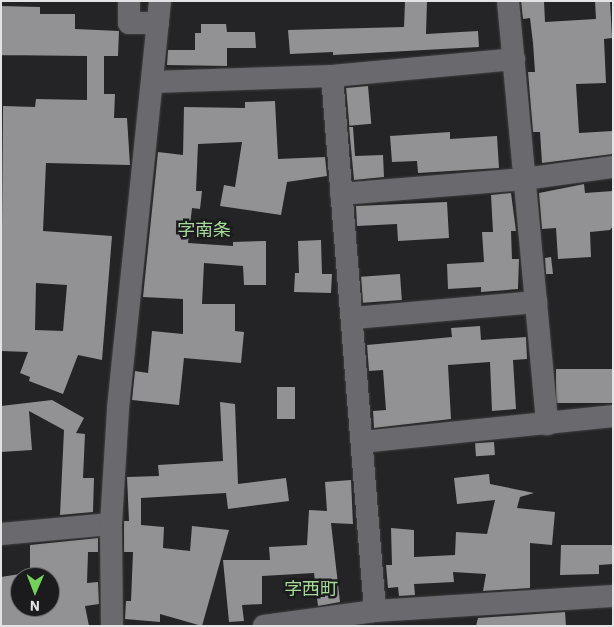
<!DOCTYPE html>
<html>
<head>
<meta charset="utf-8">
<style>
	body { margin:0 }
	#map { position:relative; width:614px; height:627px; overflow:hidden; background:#242427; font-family:"IBM Plex Sans","Noto Sans JP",sans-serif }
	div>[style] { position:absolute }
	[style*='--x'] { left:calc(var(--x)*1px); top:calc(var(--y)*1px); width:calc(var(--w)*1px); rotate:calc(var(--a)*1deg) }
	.building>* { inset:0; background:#929295; transform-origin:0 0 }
	.roads { filter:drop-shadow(0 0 1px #404043) drop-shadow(0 0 1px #404043) }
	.minor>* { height:22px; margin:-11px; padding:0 11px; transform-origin:11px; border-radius:11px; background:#6a696d }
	span { translate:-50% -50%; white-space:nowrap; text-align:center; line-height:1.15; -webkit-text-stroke:5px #1b1b1d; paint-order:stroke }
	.quarter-label { font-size:18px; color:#a6d89a }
	.frame { position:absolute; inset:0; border:2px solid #e3e3e5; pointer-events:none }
	.north { position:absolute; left:10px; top:567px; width:50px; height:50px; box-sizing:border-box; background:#1b1b1d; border:1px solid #6b6b6d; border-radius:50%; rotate:181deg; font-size:14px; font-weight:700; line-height:20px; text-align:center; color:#e3e3e5 }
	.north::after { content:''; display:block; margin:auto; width:18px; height:22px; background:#74d25c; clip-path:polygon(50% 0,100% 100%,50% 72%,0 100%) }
</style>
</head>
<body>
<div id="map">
	<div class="building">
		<i style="clip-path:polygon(405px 1px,427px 1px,426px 34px,478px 31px,479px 47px,333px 55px,333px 52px,290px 54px,288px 30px,404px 27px)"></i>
		<i style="clip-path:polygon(521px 1px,544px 1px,545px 22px,596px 19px,595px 1px,610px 1px,612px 38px,604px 39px,606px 83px,576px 84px,579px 133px,613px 131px,613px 154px,542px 163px,540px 132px,533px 132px,528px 72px,535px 72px,533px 43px,530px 18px,523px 19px)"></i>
		<i style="clip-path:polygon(evenodd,1px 6px,40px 7px,40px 14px,75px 14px,75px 29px,119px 31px,118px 56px,104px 56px,104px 94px,115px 94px,114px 118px,127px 118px,130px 165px,46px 163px,43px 231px,112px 236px,102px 360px,78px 355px,63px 394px,29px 381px,30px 377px,20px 373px,28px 352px,1px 351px,3px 106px,35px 107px,36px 99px,87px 100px,87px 56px,1px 55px,1px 6px,36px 283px,67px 285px,63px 331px,35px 330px,36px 283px)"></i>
		<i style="clip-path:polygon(201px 24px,226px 24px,227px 32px,255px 32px,256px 48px,227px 48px,227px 66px,167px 65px,168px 50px,195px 50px,195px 33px,201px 33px)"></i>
		<i style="left:368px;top:86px;width:38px;height:22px;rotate:85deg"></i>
		<i style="clip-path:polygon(275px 101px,278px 159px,325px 157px,327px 176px,287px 182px,281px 215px,220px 206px,224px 185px,235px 187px,242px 142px,198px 144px,196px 191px,202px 191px,200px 209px,192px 208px,188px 243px,233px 246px,233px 242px,266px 241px,266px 285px,244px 285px,243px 266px,204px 263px,202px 304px,235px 304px,235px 331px,244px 332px,241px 363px,184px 358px,179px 405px,132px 400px,135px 371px,148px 373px,152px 331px,183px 334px,183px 299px,143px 297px,158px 152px,183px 155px,184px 107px,245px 108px,245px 102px)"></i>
		<i style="clip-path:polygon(349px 127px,353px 127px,355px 156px,383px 155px,384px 177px,354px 180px)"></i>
		<i style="clip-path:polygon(450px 132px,450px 139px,497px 136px,499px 168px,418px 173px,417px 161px,392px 162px,390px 136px)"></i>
		<i style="clip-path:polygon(584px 184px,585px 193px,613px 191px,613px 226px,610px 230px,590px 232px,591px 257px,558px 259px,556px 228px,542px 229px,539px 193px)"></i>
		<i style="clip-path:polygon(511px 193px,516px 231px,511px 231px,512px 259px,519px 259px,518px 289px,481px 292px,481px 287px,448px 289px,447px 264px,484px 262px,482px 232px,493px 232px,491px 195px)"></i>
		<i style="clip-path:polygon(447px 202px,449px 238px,398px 241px,397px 224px,357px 226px,356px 206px)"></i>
		<i style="clip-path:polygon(321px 240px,322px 274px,332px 274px,331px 293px,294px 292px,295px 273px,299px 273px,298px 241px)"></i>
		<i style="clip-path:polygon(551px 257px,553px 274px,546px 274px,545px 258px)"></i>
		<i style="left:400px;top:274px;width:26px;height:39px;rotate:86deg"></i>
		<i style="clip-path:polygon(480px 326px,481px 340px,526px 337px,527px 359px,513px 360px,516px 409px,492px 411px,490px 362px,448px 365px,451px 419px,374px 428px,373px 411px,386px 410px,383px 370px,369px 371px,367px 345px,452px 337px,451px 328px)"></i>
		<i style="left:613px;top:369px;width:34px;height:57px;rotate:90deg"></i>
		<i style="left:277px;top:387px;width:18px;height:32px"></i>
		<i style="clip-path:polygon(52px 400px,84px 418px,76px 433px,85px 434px,83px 478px,94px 478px,93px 512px,60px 515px,64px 430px,29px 411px,32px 450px,1px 452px,1px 406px)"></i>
		<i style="clip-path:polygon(220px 402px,235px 404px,238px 484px,286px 478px,289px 501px,228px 509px,226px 493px,141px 498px,141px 525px,164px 527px,163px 548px,190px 551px,192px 526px,229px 530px,202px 626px,160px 614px,160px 622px,125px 619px,126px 601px,131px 601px,133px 552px,124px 552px,124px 521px,129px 521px,127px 477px,159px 476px,158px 465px,223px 461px)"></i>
		<i style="left:494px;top:442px;width:13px;height:19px;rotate:86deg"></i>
		<i style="clip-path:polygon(489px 474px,490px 484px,534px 493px,520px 497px,517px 508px,555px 512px,552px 545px,530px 543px,530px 588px,483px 591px,486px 574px,453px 572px,454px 582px,414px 584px,415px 595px,399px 596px,398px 587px,388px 588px,386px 565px,392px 565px,391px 528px,414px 530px,414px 557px,455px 555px,456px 532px,487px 534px,495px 500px,457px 504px,454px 478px)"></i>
		<i style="clip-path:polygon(351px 480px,353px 524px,331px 523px,340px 602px,318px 606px,314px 573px,262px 576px,262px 604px,242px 605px,244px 621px,229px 622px,223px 560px,270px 560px,269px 547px,307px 545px,309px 510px,327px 511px,325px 482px)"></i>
		<i style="clip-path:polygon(98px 538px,98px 552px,88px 552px,87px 583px,98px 582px,99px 604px,85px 606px,89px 626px,1px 626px,1px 577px,20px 574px,20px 607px,50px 607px,50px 577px,30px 577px,30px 545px)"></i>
		<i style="clip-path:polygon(561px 545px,612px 545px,613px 564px,599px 565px,599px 574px,560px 575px)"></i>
		<i style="clip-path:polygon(565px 612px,566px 626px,476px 626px,478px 618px)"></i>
	</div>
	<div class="roads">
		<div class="minor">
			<i style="--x:129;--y:1;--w:22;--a:90"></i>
			<i style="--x:129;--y:23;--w:29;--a:0"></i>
			<i style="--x:508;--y:1;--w:425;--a:84.7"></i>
			<i style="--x:332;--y:76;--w:183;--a:-5.3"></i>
			<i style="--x:153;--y:82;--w:179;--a:-1.9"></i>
			<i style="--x:332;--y:76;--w:537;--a:85.4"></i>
			<i style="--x:341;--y:194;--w:184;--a:-4.7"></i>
			<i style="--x:524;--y:179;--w:90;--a:-7.7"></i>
			<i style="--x:353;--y:318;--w:184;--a:-5"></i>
			<i style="--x:362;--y:442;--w:252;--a:-5.9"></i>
			<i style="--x:1;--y:534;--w:110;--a:-5.2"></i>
			<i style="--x:112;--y:626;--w:102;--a:-90.6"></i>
			<i style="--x:111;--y:524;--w:116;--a:-86.5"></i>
			<i style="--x:118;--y:408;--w:409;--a:-84.1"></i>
			<i style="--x:264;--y:626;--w:112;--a:-7.7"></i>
			<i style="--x:375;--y:611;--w:238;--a:-3.6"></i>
		</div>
	</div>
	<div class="quarter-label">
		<span style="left:204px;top:230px">字南条</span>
		<span style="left:311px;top:589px">字西町</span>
	</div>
	<div class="frame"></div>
	<div class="north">N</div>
</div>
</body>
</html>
